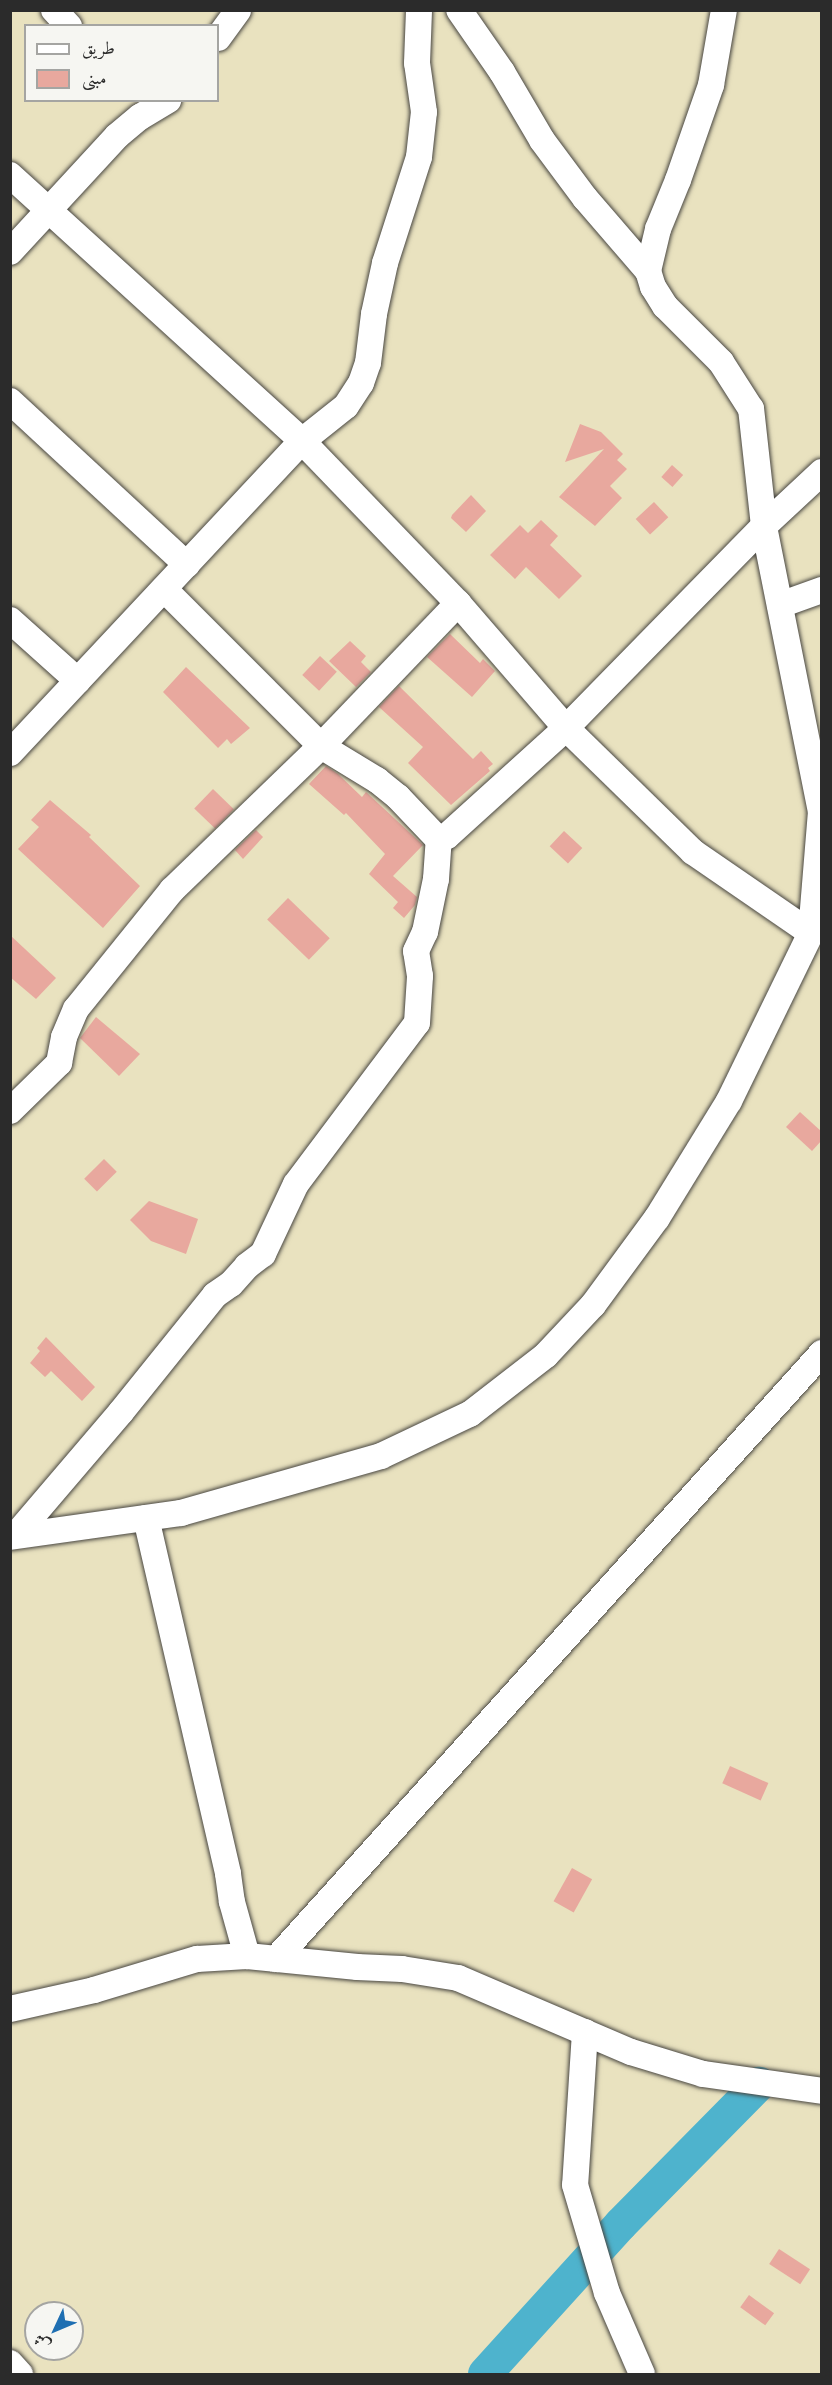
<!DOCTYPE html>
<html>
<head>
<meta charset="utf-8">
<style>
	body { margin:0 }
	#map { position:relative; width:832px; height:2385px; overflow:hidden; background:#e9e2bf; font-family:"EB Garamond",Amiri,serif }
	div>[style] { position:absolute }
	[style*='--x'] { left:calc(var(--x)*1px); top:calc(var(--y)*1px); width:calc(var(--w)*1px); rotate:calc(var(--a)*1deg) }
	.river>* { height:34px; margin:-17px; padding:0 17px; transform-origin:17px; border-radius:17px; background:#4eb3cd }
	.building>* { inset:0; background:#e8a89e; transform-origin:0 0 }
	.roads { filter:drop-shadow(0 0 2px #484641) drop-shadow(0 0 2px #484641) }
	.minor>* { height:26px; margin:-13px; padding:0 13px; transform-origin:13px; border-radius:13px; background:#fff }
	span { translate:-50% -50%; white-space:nowrap; text-align:center; line-height:1.15; -webkit-text-stroke:5px #f6f6f2; paint-order:stroke }
	.frame { position:absolute; inset:0; border:12px solid #2b2b2b; pointer-events:none }
	.legend { position:absolute; left:24px; top:24px; width:195px; height:78px; box-sizing:border-box; background:#f6f6f2; border:2px solid #a5a5a2; margin:0; padding:8px 10px; list-style:none; font-size:18px; color:#2b2b2b }
	.legend li { display:flex; align-items:center; gap:12px; height:30px }
	.legend b { width:30px; border:2px solid #a5a5a2 }
	.north { position:absolute; left:24px; top:2301px; width:60px; height:60px; box-sizing:border-box; background:#f6f6f2; border:2px solid #a5a5a2; border-radius:50%; rotate:226deg; font-size:16px; font-weight:700; line-height:24px; text-align:center; color:#2b2b2b }
	.north::after { content:''; display:block; margin:auto; width:21px; height:27px; background:#1f6fb2; clip-path:polygon(50% 0,100% 100%,50% 72%,0 100%) }
</style>
</head>
<body>
<div id="map">
	<div class="river">
		<i style="--x:485;--y:2374;--w:202;--a:-47.8"></i>
		<i style="--x:621;--y:2224;--w:197;--a:-45.4"></i>
	</div>
	<div class="building">
		<i style="clip-path:polygon(580px 424px,601px 432px,623px 454px,617px 460px,627px 469px,610px 486px,622px 498px,595px 526px,559px 497px,604px 449px,565px 462px)"></i>
		<i style="left:672px;top:465px;width:15px;height:16px;rotate:42deg"></i>
		<i style="clip-path:polygon(471px 495px,486px 511px,466px 532px,451px 518px,452px 515px)"></i>
		<i style="left:654px;top:502px;width:21px;height:25px;rotate:47deg"></i>
		<i style="clip-path:polygon(541px 520px,558px 536px,550px 545px,582px 576px,559px 599px,526px 567px,515px 579px,490px 555px,520px 525px,528px 533px)"></i>
		<i style="clip-path:polygon(450px 634px,480px 663px,483px 659px,495px 671px,472px 697px,427px 657px)"></i>
		<i style="clip-path:polygon(350px 641px,366px 656px,361px 662px,371px 672px,356px 687px,329px 661px)"></i>
		<i style="left:320px;top:656px;width:23px;height:26px;rotate:43deg"></i>
		<i style="clip-path:polygon(186px 667px,250px 728px,231px 744px,227px 739px,218px 748px,163px 692px)"></i>
		<i style="clip-path:polygon(399px 686px,473px 759px,481px 751px,493px 764px,488px 768px,490px 771px,451px 805px,408px 763px,423px 747px,379px 707px)"></i>
		<i style="clip-path:polygon(326px 766px,338px 774px,362px 797px,366px 792px,423px 845px,393px 876px,417px 897px,415px 905px,404px 918px,393px 908px,398px 902px,369px 874px,385px 854px,346px 813px,344px 815px,309px 784px)"></i>
		<i style="left:213px;top:789px;width:29px;height:27px;rotate:44deg"></i>
		<i style="clip-path:polygon(50px 800px,91px 835px,89px 837px,140px 886px,103px 928px,18px 849px,39px 827px,31px 820px)"></i>
		<i style="clip-path:polygon(256px 830px,263px 837px,243px 859px,235px 850px)"></i>
		<i style="left:564px;top:831px;width:25px;height:21px;rotate:43deg"></i>
		<i style="left:288px;top:898px;width:58px;height:30px;rotate:44deg"></i>
		<i style="clip-path:polygon(10px 935px,56px 978px,36px 999px,10px 977px)"></i>
		<i style="clip-path:polygon(96px 1017px,140px 1054px,119px 1076px,80px 1038px)"></i>
		<i style="clip-path:polygon(800px 1112px,822px 1132px,822px 1140px,812px 1151px,786px 1127px)"></i>
		<i style="left:104px;top:1159px;width:18px;height:28px;rotate:45deg"></i>
		<i style="clip-path:polygon(149px 1201px,198px 1219px,186px 1254px,151px 1241px,130px 1220px)"></i>
		<i style="clip-path:polygon(46px 1337px,95px 1387px,82px 1401px,51px 1371px,45px 1377px,30px 1363px,40px 1351px,37px 1348px)"></i>
		<i style="left:730px;top:1766px;width:42px;height:19px;rotate:24deg"></i>
		<i style="left:572px;top:1868px;width:23px;height:38px;rotate:29deg"></i>
		<i style="left:779px;top:2249px;width:37px;height:18px;rotate:33deg"></i>
		<i style="left:749px;top:2295px;width:31px;height:15px;rotate:36deg"></i>
	</div>
	<div class="roads">
		<div class="minor">
			<i style="--x:54;--y:10;--w:22;--a:47"></i>
			<i style="--x:218;--y:38;--w:34;--a:-54"></i>
			<i style="--x:10;--y:175;--w:395;--a:42.3"></i>
			<i style="--x:302;--y:441;--w:225;--a:46.1"></i>
			<i style="--x:458;--y:603;--w:165;--a:49.2"></i>
			<i style="--x:566;--y:728;--w:177;--a:44.3"></i>
			<i style="--x:693;--y:852;--w:143;--a:34.5"></i>
			<i style="--x:10;--y:252;--w:158;--a:-47.3"></i>
			<i style="--x:117;--y:136;--w:30;--a:-40"></i>
			<i style="--x:140;--y:117;--w:33;--a:-31"></i>
			<i style="--x:648;--y:271;--w:43;--a:-76.6"></i>
			<i style="--x:658;--y:229;--w:53;--a:-67.8"></i>
			<i style="--x:678;--y:180;--w:101;--a:-70.8"></i>
			<i style="--x:711;--y:85;--w:76;--a:-80.2"></i>
			<i style="--x:10;--y:401;--w:241;--a:42.8"></i>
			<i style="--x:164;--y:589;--w:222;--a:45"></i>
			<i style="--x:321;--y:746;--w:66;--a:31.3"></i>
			<i style="--x:377;--y:780;--w:27;--a:39"></i>
			<i style="--x:398;--y:797;--w:59;--a:46.4"></i>
			<i style="--x:780;--y:605;--w:45;--a:-19.7"></i>
			<i style="--x:10;--y:620;--w:91;--a:41.9"></i>
			<i style="--x:10;--y:753;--w:427;--a:-46.9"></i>
			<i style="--x:302;--y:441;--w:56;--a:-38.5"></i>
			<i style="--x:346;--y:406;--w:27;--a:-57"></i>
			<i style="--x:361;--y:383;--w:21;--a:-71"></i>
			<i style="--x:368;--y:363;--w:49;--a:-83"></i>
			<i style="--x:374;--y:314;--w:52;--a:-77.8"></i>
			<i style="--x:385;--y:263;--w:111;--a:-72.2"></i>
			<i style="--x:419;--y:157;--w:45;--a:-83.7"></i>
			<i style="--x:424;--y:112;--w:49;--a:-98.1"></i>
			<i style="--x:417;--y:63;--w:53;--a:-87.8"></i>
			<i style="--x:439;--y:840;--w:9;--a:-27"></i>
			<i style="--x:447;--y:836;--w:161;--a:-42.2"></i>
			<i style="--x:566;--y:728;--w:283;--a:-45.6"></i>
			<i style="--x:764;--y:526;--w:79;--a:-43"></i>
			<i style="--x:10;--y:1111;--w:69;--a:-44.4"></i>
			<i style="--x:59;--y:1063;--w:26;--a:-79"></i>
			<i style="--x:64;--y:1037;--w:30;--a:-67"></i>
			<i style="--x:76;--y:1009;--w:153;--a:-51.1"></i>
			<i style="--x:172;--y:890;--w:207;--a:-44"></i>
			<i style="--x:321;--y:746;--w:198;--a:-46.2"></i>
			<i style="--x:146;--y:1518;--w:365;--a:77"></i>
			<i style="--x:228;--y:1874;--w:28;--a:82"></i>
			<i style="--x:232;--y:1902;--w:56;--a:74.5"></i>
			<i style="--x:16;--y:1535;--w:162;--a:-49.5"></i>
			<i style="--x:121;--y:1412;--w:150;--a:-51.2"></i>
			<i style="--x:215;--y:1295;--w:19;--a:-35"></i>
			<i style="--x:231;--y:1284;--w:24;--a:-48"></i>
			<i style="--x:247;--y:1266;--w:20;--a:-37"></i>
			<i style="--x:263;--y:1254;--w:77;--a:-64.8"></i>
			<i style="--x:296;--y:1184;--w:201;--a:-53.1"></i>
			<i style="--x:417;--y:1023;--w:47;--a:-86.3"></i>
			<i style="--x:420;--y:976;--w:25;--a:-99"></i>
			<i style="--x:416;--y:951;--w:21;--a:-65"></i>
			<i style="--x:425;--y:932;--w:54;--a:-78.3"></i>
			<i style="--x:436;--y:879;--w:39;--a:-86"></i>
			<i style="--x:10;--y:1537;--w:173;--a:-8"></i>
			<i style="--x:181;--y:1513;--w:208;--a:-15.9"></i>
			<i style="--x:381;--y:1456;--w:98;--a:-25.3"></i>
			<i style="--x:470;--y:1414;--w:96;--a:-37.8"></i>
			<i style="--x:546;--y:1355;--w:69;--a:-46.8"></i>
			<i style="--x:593;--y:1305;--w:108;--a:-53.7"></i>
			<i style="--x:657;--y:1218;--w:137;--a:-58.4"></i>
			<i style="--x:729;--y:1101;--w:187;--a:-64"></i>
			<i style="--x:811;--y:933;--w:121;--a:-85.3"></i>
			<i style="--x:821;--y:812;--w:292;--a:-101.3"></i>
			<i style="--x:764;--y:526;--w:118;--a:-96.3"></i>
			<i style="--x:751;--y:409;--w:56;--a:-122.6"></i>
			<i style="--x:721;--y:362;--w:79;--a:-135"></i>
			<i style="--x:665;--y:306;--w:22;--a:-122"></i>
			<i style="--x:653;--y:287;--w:17;--a:-107"></i>
			<i style="--x:648;--y:271;--w:96;--a:-130.8"></i>
			<i style="--x:585;--y:198;--w:72;--a:-126.6"></i>
			<i style="--x:542;--y:140;--w:79;--a:-120.5"></i>
			<i style="--x:502;--y:72;--w:75;--a:-124.7"></i>
			<i style="--x:276;--y:1959;--w:816;--a:-47.98"></i>
			<i style="--x:10;--y:2009;--w:86;--a:-12.7"></i>
			<i style="--x:94;--y:1990;--w:108;--a:-16.8"></i>
			<i style="--x:197;--y:1959;--w:50;--a:-3.4"></i>
			<i style="--x:247;--y:1956;--w:111;--a:5.7"></i>
			<i style="--x:357;--y:1967;--w:45;--a:2.5"></i>
			<i style="--x:402;--y:1969;--w:57;--a:9.1"></i>
			<i style="--x:458;--y:1978;--w:188;--a:23.2"></i>
			<i style="--x:631;--y:2052;--w:75;--a:17"></i>
			<i style="--x:703;--y:2074;--w:120;--a:8.1"></i>
			<i style="--x:585;--y:2032;--w:153;--a:93.7"></i>
			<i style="--x:575;--y:2185;--w:113;--a:73.5"></i>
			<i style="--x:607;--y:2293;--w:88;--a:66.6"></i>
			<i style="--x:10;--y:2363;--w:15;--a:48"></i>
		</div>
	</div>
	<div class="frame"></div>
	<ul class="legend">
	<li><b style="height:8px;background:#fff"></b>طريق</li>
	<li><b style="height:16px;background:#e8a89e"></b>مبنى</li>
	</ul>
	<div class="north">ش</div>
</div>
</body>
</html>
